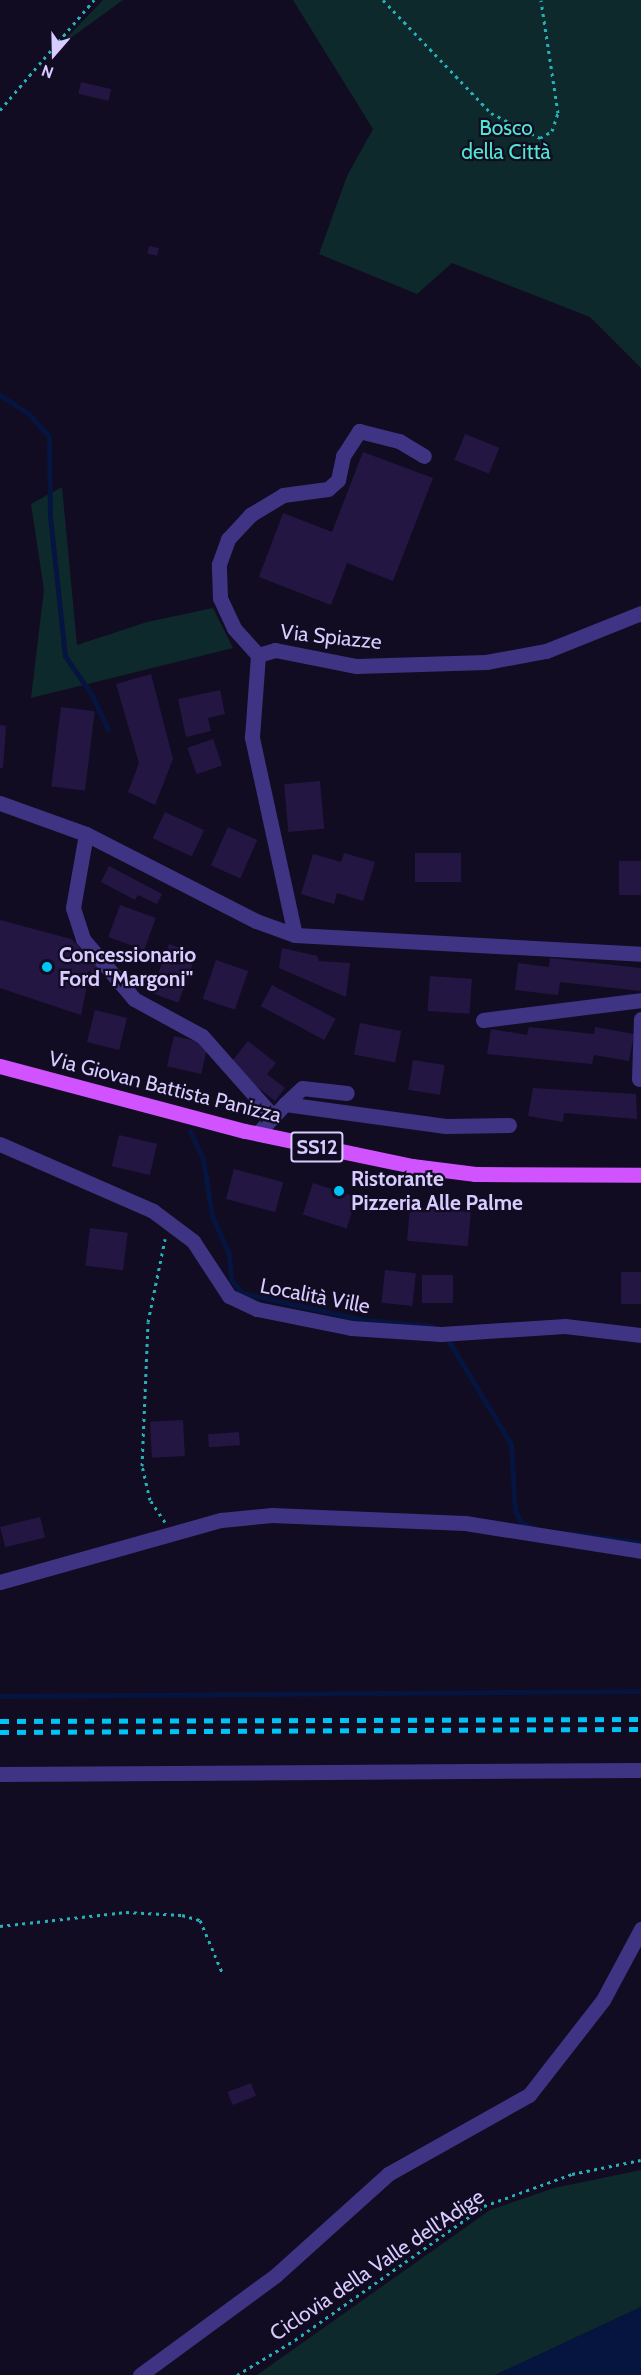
<!DOCTYPE html>
<html>
<head>
<meta charset="utf-8">
<style>
	body { margin:0 }
	#map { position:relative; width:641px; height:2375px; overflow:hidden; background:#110c21; font-family:Cabin,sans-serif }
	div>[style] { position:absolute }
	[style*='--x'] { left:calc(var(--x)*1px); top:calc(var(--y)*1px); width:calc(var(--w)*1px); rotate:calc(var(--a)*1deg) }
	.green>* { inset:0; background:#0e292b }
	.water>* { inset:0; background:#06153f }
	.stream>* { height:5px; margin:-2.5px; padding:0 2.5px; transform-origin:2.5px; border-radius:2.5px; background:#06153f }
	.building>* { inset:0; background:#241643; transform-origin:0 0 }
	.path>* { height:3px; margin-top:-1.5px; transform-origin:0; background:repeating-linear-gradient(90deg,#26b1b8 0 3px,transparent 0 7.5px) }
	.minor>* { height:15px; margin:-7.5px; padding:0 7.5px; transform-origin:7.5px; border-radius:7.5px; background:#3f3483 }
	.major>* { height:15px; margin:-7.5px; padding:0 7.5px; transform-origin:7.5px; border-radius:7.5px; background:#d152ff }
	.rail>* { height:4.5px; margin-top:-2.25px; transform-origin:0; background:repeating-linear-gradient(90deg,#00c3f6 0 9px,transparent 0 17px) }
	.dots>* { width:16px; height:16px; translate:-50% -50%; box-sizing:border-box; border:3px solid #110c21; border-radius:50% }
	span { translate:-50% -50%; white-space:nowrap; text-align:center; line-height:1.15; -webkit-text-stroke:4.5px #110c21; paint-order:stroke }
	.shield-label span { padding:2px 4px; background:#110c21; border:2px solid; border-radius:4px; -webkit-text-stroke-width:0 }
	.shield-label { font-size:20px; color:#d7cbff; font-weight:700 }
	.park-label { font-size:21px; color:#51e6d1 }
	.street-label { font-size:21px; color:#d7cbff }
	.poi-label { font-size:21px; color:#d7cbff; font-weight:700 }
	.left { translate:0 -50%; text-align:left }
	.north { position:absolute; left:24px; top:24px; width:60px; height:60px; -webkit-text-stroke:4px #110c21; paint-order:stroke; rotate:200deg; font-size:16px; font-weight:700; line-height:24px; text-align:center; color:#d7cbff }
	.north::after { content:''; display:block; margin:auto; width:21px; height:27px; background:#d7cbff; clip-path:polygon(50% 0,100% 100%,50% 72%,0 100%) }
</style>
</head>
<body>
<div id="map">
	<div class="green">
		<i style="clip-path:polygon(103px 0,123px 0,57px 48px)"></i>
		<i style="clip-path:polygon(293px 0,641px 0,641px 368px,590px 317px,452px 263px,417px 294px,319px 254px,347px 176px,373px 129px)"></i>
		<i style="clip-path:polygon(62px 487px,77px 645px,147px 622px,213px 608px,233px 648px,31px 698px,44px 590px,31px 504px)"></i>
		<i style="clip-path:polygon(641px 2170px,641px 2307px,495px 2375px,257px 2375px,490px 2210px,554px 2188px)"></i>
	</div>
	<div class="water">
		<i style="clip-path:polygon(641px 2307px,641px 2375px,495px 2375px,498px 2374px)"></i>
	</div>
	<div class="stream">
		<i style="--x:0;--y:395;--w:33;--a:33"></i>
		<i style="--x:28;--y:413;--w:31;--a:48"></i>
		<i style="--x:49;--y:436;--w:80;--a:89.3"></i>
		<i style="--x:50;--y:516;--w:141;--a:83.9"></i>
		<i style="--x:65;--y:656;--w:47;--a:55.3"></i>
		<i style="--x:92;--y:695;--w:38;--a:65"></i>
		<i style="--x:190;--y:1131;--w:31;--a:65"></i>
		<i style="--x:203;--y:1159;--w:58;--a:81"></i>
		<i style="--x:212;--y:1216;--w:42;--a:65.9"></i>
		<i style="--x:229;--y:1254;--w:25;--a:85"></i>
		<i style="--x:231;--y:1279;--w:18;--a:52"></i>
		<i style="--x:242;--y:1293;--w:125;--a:12.5"></i>
		<i style="--x:364;--y:1320;--w:68;--a:5"></i>
		<i style="--x:448;--y:1340;--w:122;--a:58.8"></i>
		<i style="--x:511;--y:1444;--w:67;--a:86.6"></i>
		<i style="--x:515;--y:1511;--w:14;--a:60"></i>
		<i style="--x:522;--y:1523;--w:11;--a:22"></i>
		<i style="--x:571;--y:1533;--w:71;--a:8.1"></i>
		<i style="--x:0;--y:1696;--w:641;--a:-0.45"></i>
	</div>
	<div class="building">
		<i style="left:81px;top:82px;width:31px;height:12px;rotate:13deg"></i>
		<i style="left:149px;top:246px;width:10px;height:8px;rotate:11deg"></i>
		<i style="left:465px;top:434px;width:37px;height:28px;rotate:22deg"></i>
		<i style="clip-path:polygon(363px 452px,433px 478px,393px 581px,347px 563px,331px 605px,259px 577px,283px 513px,332px 532px)"></i>
		<i style="clip-path:polygon(151px 674px,173px 759px,155px 805px,128px 792px,139px 763px,116px 684px)"></i>
		<i style="clip-path:polygon(220px 690px,225px 714px,208px 718px,211px 731px,186px 737px,178px 699px)"></i>
		<i style="left:61px;top:707px;width:34px;height:80px;rotate:7deg"></i>
		<i style="clip-path:polygon(0 725px,6px 726px,3px 768px,0 768px)"></i>
		<i style="left:213px;top:739px;width:28px;height:27px;rotate:71deg"></i>
		<i style="left:320px;top:781px;width:48px;height:36px;rotate:85deg"></i>
		<i style="left:165px;top:812px;width:43px;height:29px;rotate:25deg"></i>
		<i style="left:228px;top:827px;width:32px;height:42px;rotate:24deg"></i>
		<i style="clip-path:polygon(344px 853px,375px 862px,363px 901px,337px 893px,334px 904px,301px 894px,313px 854px,341px 862px)"></i>
		<i style="left:461px;top:853px;width:29px;height:46px;rotate:90deg"></i>
		<i style="left:641px;top:861px;width:34px;height:22px;rotate:90deg"></i>
		<i style="clip-path:polygon(109px 866px,162px 894px,157px 904px,138px 895px,135px 900px,101px 882px)"></i>
		<i style="left:120px;top:905px;width:38px;height:34px;rotate:20deg"></i>
		<i style="clip-path:polygon(0 920px,71px 939px,102px 970px,96px 989px,87px 986px,81px 1015px,0 988px)"></i>
		<i style="left:169px;top:944px;width:29px;height:52px;rotate:20deg"></i>
		<i style="clip-path:polygon(282px 948px,317px 956px,319px 961px,350px 963px,346px 997px,279px 968px)"></i>
		<i style="clip-path:polygon(550px 958px,641px 968px,641px 991px,560px 982px,558px 995px,515px 990px,518px 963px,549px 967px)"></i>
		<i style="left:216px;top:960px;width:34px;height:41px;rotate:19deg"></i>
		<i style="left:430px;top:976px;width:42px;height:35px;rotate:4deg"></i>
		<i style="left:272px;top:985px;width:72px;height:24px;rotate:28deg"></i>
		<i style="left:95px;top:1010px;width:33px;height:33px;rotate:14deg"></i>
		<i style="left:360px;top:1023px;width:42px;height:32px;rotate:11deg"></i>
		<i style="clip-path:polygon(529px 1027px,594px 1034px,595px 1027px,634px 1034px,629px 1061px,594px 1055px,592px 1064px,487px 1054px,491px 1029px,527px 1035px)"></i>
		<i style="left:174px;top:1036px;width:35px;height:31px;rotate:13deg"></i>
		<i style="clip-path:polygon(248px 1041px,276px 1063px,267px 1074px,285px 1088px,275px 1101px,229px 1065px)"></i>
		<i style="left:413px;top:1060px;width:32px;height:30px;rotate:9deg"></i>
		<i style="clip-path:polygon(533px 1088px,636px 1094px,637px 1119px,564px 1113px,563px 1122px,528px 1116px)"></i>
		<i style="left:119px;top:1135px;width:39px;height:32px;rotate:13deg"></i>
		<i style="left:234px;top:1169px;width:51px;height:31px;rotate:15deg"></i>
		<i style="left:313px;top:1183px;width:46px;height:33px;rotate:18deg"></i>
		<i style="left:410px;top:1207px;width:61px;height:34px;rotate:5deg"></i>
		<i style="left:90px;top:1228px;width:38px;height:38px;rotate:7deg"></i>
		<i style="left:385px;top:1270px;width:31px;height:33px;rotate:6deg"></i>
		<i style="left:621px;top:1272px;width:20px;height:32px"></i>
		<i style="left:422px;top:1275px;width:31px;height:28px"></i>
		<i style="left:183px;top:1420px;width:36px;height:33px;rotate:87deg"></i>
		<i style="left:239px;top:1432px;width:13px;height:31px;rotate:86deg"></i>
		<i style="left:40px;top:1517px;width:21px;height:41px;rotate:76deg"></i>
		<i style="left:251px;top:2083px;width:14px;height:25px;rotate:69deg"></i>
	</div>
	<div class="path">
		<i style="--x:383;--y:0;--w:156;--a:46.3"></i>
		<i style="--x:491;--y:113;--w:55;--a:27"></i>
		<i style="--x:540;--y:138;--w:14;--a:-30"></i>
		<i style="--x:552;--y:131;--w:19;--a:-72"></i>
		<i style="--x:558;--y:113;--w:114;--a:-98.6"></i>
		<i style="--x:0;--y:110;--w:145;--a:-49.5"></i>
		<i style="--x:165;--y:1522;--w:27;--a:-124"></i>
		<i style="--x:150;--y:1500;--w:35;--a:-103"></i>
		<i style="--x:142;--y:1466;--w:144;--a:-87.6"></i>
		<i style="--x:148;--y:1322;--w:85;--a:-78.4"></i>
		<i style="--x:0;--y:1926;--w:127;--a:-6.3"></i>
		<i style="--x:126;--y:1912;--w:56;--a:3.1"></i>
		<i style="--x:182;--y:1915;--w:19;--a:16"></i>
		<i style="--x:200;--y:1920;--w:56;--a:67.1"></i>
		<i style="--x:237;--y:2375;--w:68;--a:-31.1"></i>
		<i style="--x:295;--y:2340;--w:232;--a:-35.3"></i>
		<i style="--x:484;--y:2206;--w:94;--a:-20"></i>
		<i style="--x:572;--y:2174;--w:70;--a:-11.5"></i>
	</div>
	<div class="minor">
		<i style="--x:258;--y:655;--w:36;--a:-132"></i>
		<i style="--x:234;--y:628;--w:33;--a:-115"></i>
		<i style="--x:220;--y:598;--w:34;--a:-92"></i>
		<i style="--x:219;--y:564;--w:27;--a:-70"></i>
		<i style="--x:228;--y:539;--w:33;--a:-47"></i>
		<i style="--x:250;--y:515;--w:39;--a:-31"></i>
		<i style="--x:283;--y:495;--w:45;--a:-7.6"></i>
		<i style="--x:328;--y:489;--w:13;--a:-42"></i>
		<i style="--x:338;--y:480;--w:25;--a:-78"></i>
		<i style="--x:343;--y:456;--w:30;--a:-57"></i>
		<i style="--x:359;--y:431;--w:41;--a:14"></i>
		<i style="--x:399;--y:441;--w:29;--a:31"></i>
		<i style="--x:0;--y:803;--w:91;--a:19.8"></i>
		<i style="--x:86;--y:834;--w:191;--a:27.1"></i>
		<i style="--x:256;--y:921;--w:41;--a:19.7"></i>
		<i style="--x:295;--y:935;--w:347;--a:3.1"></i>
		<i style="--x:86;--y:834;--w:75;--a:100"></i>
		<i style="--x:73;--y:908;--w:33;--a:72"></i>
		<i style="--x:83;--y:939;--w:79;--a:49.6"></i>
		<i style="--x:134;--y:999;--w:77;--a:28.6"></i>
		<i style="--x:202;--y:1036;--w:106;--a:48.5"></i>
		<i style="--x:295;--y:935;--w:203;--a:-102.3"></i>
		<i style="--x:252;--y:737;--w:82;--a:-85.8"></i>
		<i style="--x:258;--y:655;--w:18;--a:-16"></i>
		<i style="--x:275;--y:650;--w:83;--a:11.2"></i>
		<i style="--x:356;--y:666;--w:130;--a:-1.8"></i>
		<i style="--x:486;--y:662;--w:61;--a:-10.4"></i>
		<i style="--x:546;--y:651;--w:102;--a:-21.8"></i>
		<i style="--x:483;--y:1020;--w:159;--a:-7.2"></i>
		<i style="--x:639;--y:1079;--w:60;--a:-88.1"></i>
		<i style="--x:285;--y:1104;--w:23;--a:-43"></i>
		<i style="--x:302;--y:1088;--w:45;--a:6.3"></i>
		<i style="--x:258;--y:1133;--w:40;--a:-47"></i>
		<i style="--x:285;--y:1104;--w:162;--a:7.8"></i>
		<i style="--x:446;--y:1126;--w:63;--a:-0.9"></i>
		<i style="--x:0;--y:1144;--w:167;--a:23.6"></i>
		<i style="--x:153;--y:1211;--w:50;--a:36.9"></i>
		<i style="--x:193;--y:1241;--w:66;--a:56.8"></i>
		<i style="--x:229;--y:1296;--w:31;--a:25"></i>
		<i style="--x:257;--y:1309;--w:96;--a:11.4"></i>
		<i style="--x:351;--y:1328;--w:90;--a:3.8"></i>
		<i style="--x:441;--y:1334;--w:124;--a:-3.7"></i>
		<i style="--x:565;--y:1326;--w:77;--a:6.8"></i>
		<i style="--x:0;--y:1582;--w:230;--a:-15.7"></i>
		<i style="--x:221;--y:1520;--w:51;--a:-5.6"></i>
		<i style="--x:272;--y:1515;--w:193;--a:2.4"></i>
		<i style="--x:465;--y:1523;--w:178;--a:9"></i>
		<i style="--x:0;--y:1774;--w:641;--a:-0.36"></i>
		<i style="--x:140;--y:2375;--w:169;--a:-36.3"></i>
		<i style="--x:276;--y:2275;--w:151;--a:-42"></i>
		<i style="--x:388;--y:2174;--w:162;--a:-29.3"></i>
		<i style="--x:529;--y:2095;--w:120;--a:-52.1"></i>
		<i style="--x:603;--y:2000;--w:81;--a:-61.8"></i>
	</div>
	<div class="major">
		<i style="--x:0;--y:1066;--w:253;--a:14.9"></i>
		<i style="--x:245;--y:1131;--w:171;--a:11.8"></i>
		<i style="--x:412;--y:1166;--w:64;--a:7.2"></i>
		<i style="--x:475;--y:1174;--w:166;--a:0.3"></i>
	</div>
	<div class="rail">
		<i style="--x:0;--y:1721;--w:641;--a:-0.18"></i>
		<i style="--x:0;--y:1732;--w:641;--a:-0.27"></i>
	</div>
	<div class="dots">
		<i style="left:47px;top:967px;background:#00c3f6"></i>
		<i style="left:339px;top:1191px;background:#00c3f6"></i>
	</div>
	<div class="shield-label">
		<span style="left:317px;top:1147px">SS12</span>
	</div>
	<div class="park-label">
		<span style="left:506px;top:140px">Bosco<br>della Città</span>
	</div>
	<div class="street-label">
		<span style="left:331px;top:637px;rotate:6deg">Via Spiazze</span>
		<span style="left:165px;top:1087px;rotate:14deg">Via Giovan Battista Panizza</span>
		<span style="left:315px;top:1296px;rotate:11deg">Località Ville</span>
		<span style="left:377px;top:2265px;rotate:-34deg">Ciclovia della Valle dell'Adige</span>
	</div>
	<div class="poi-label">
		<span class="left" style="left:59px;top:967px">Concessionario<br>Ford "Margoni"</span>
		<span class="left" style="left:351px;top:1191px">Ristorante<br>Pizzeria Alle Palme</span>
	</div>
	<div class="north">N</div>
</div>
</body>
</html>
